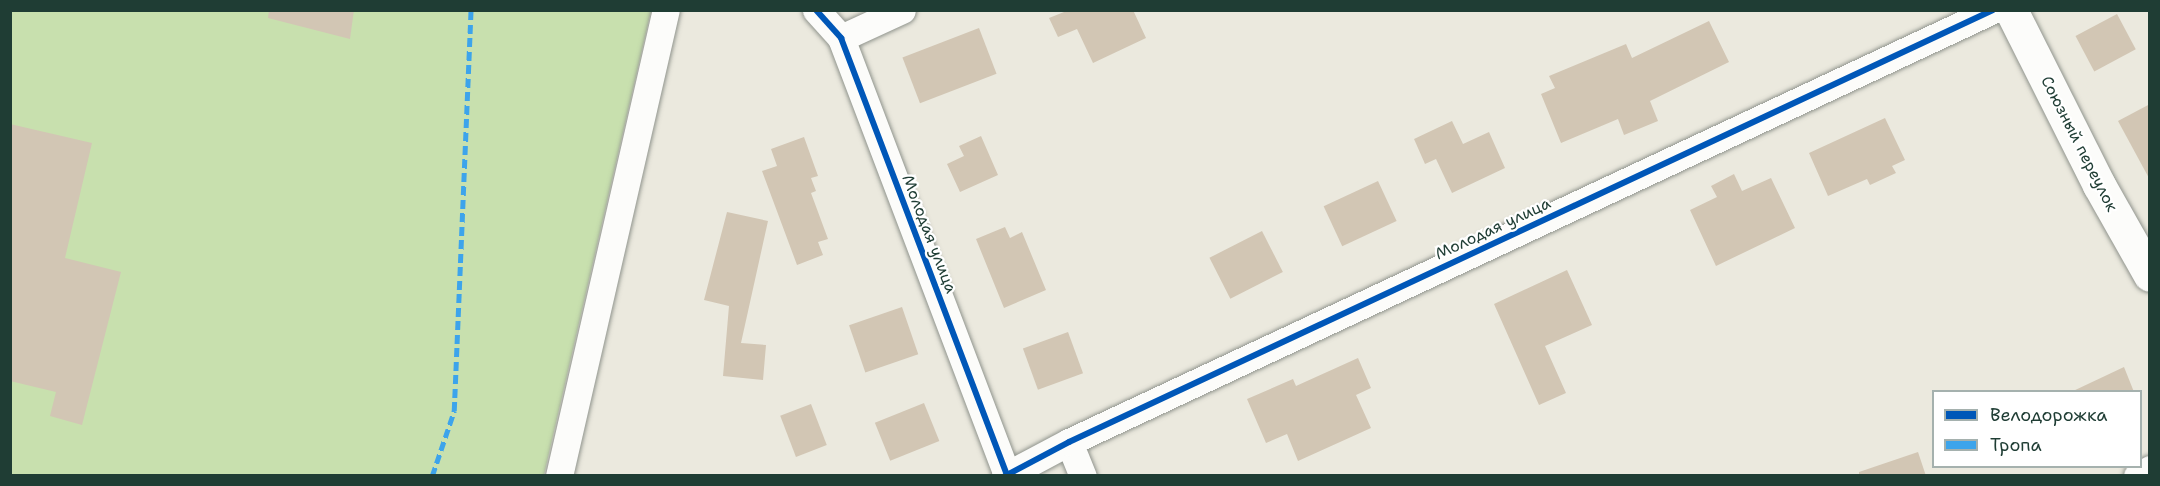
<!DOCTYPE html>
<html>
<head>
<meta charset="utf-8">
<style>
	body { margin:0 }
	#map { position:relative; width:2160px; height:486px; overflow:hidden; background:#ebe9de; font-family:"Shantell Sans",sans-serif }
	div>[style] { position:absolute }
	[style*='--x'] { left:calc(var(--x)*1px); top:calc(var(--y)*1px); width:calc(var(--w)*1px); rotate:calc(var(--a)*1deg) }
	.green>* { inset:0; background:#c8e0ae }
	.building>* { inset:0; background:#d2c6b4; transform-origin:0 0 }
	.roads { filter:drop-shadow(0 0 2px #90948d) drop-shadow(0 0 2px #90948d) }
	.minor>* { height:27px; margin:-13.5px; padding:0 13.5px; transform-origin:13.5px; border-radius:13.5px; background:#fcfcfa }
	.tertiary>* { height:33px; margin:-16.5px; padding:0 16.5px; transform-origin:16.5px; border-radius:16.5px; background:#fcfcfa }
	.quiet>* { height:4.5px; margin-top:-2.25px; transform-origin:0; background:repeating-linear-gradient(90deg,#3da4eb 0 9px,transparent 0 13.5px) }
	.cycleway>* { height:6px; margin:-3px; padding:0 3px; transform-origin:3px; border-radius:3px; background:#0057b8 }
	span { translate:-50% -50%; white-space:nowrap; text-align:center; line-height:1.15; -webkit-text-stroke:4.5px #fff; paint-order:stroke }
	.street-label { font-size:16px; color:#1f3d34 }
	.frame { position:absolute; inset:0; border:12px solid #1f3d34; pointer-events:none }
	.legend { position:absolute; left:1932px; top:390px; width:210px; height:78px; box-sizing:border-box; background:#fff; border:2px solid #a5b1ae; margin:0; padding:8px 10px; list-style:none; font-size:18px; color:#1f3d34 }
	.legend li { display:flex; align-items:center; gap:12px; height:30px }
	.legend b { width:30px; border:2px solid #a5b1ae }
</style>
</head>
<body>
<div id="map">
	<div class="green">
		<i style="clip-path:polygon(10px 11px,651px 11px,544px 475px,11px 475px)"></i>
	</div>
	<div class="building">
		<i style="clip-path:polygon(269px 10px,354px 10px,350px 39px,268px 18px)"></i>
		<i style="clip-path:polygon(1069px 10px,1133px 10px,1146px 38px,1093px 63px,1077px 29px,1058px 37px,1049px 18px)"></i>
		<i style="left:2117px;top:14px;width:40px;height:47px;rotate:62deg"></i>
		<i style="clip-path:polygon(1709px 21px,1729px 62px,1650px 101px,1658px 121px,1624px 135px,1618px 119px,1561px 143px,1541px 94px,1555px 88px,1549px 76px,1626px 44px,1632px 58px)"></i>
		<i style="left:979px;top:28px;width:49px;height:82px;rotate:69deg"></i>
		<i style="clip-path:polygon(2150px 104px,2150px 180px,2118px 121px)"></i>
		<i style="clip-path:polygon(1885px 118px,1905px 160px,1892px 166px,1896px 173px,1870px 185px,1867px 179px,1828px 196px,1809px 153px)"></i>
		<i style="clip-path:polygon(1452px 121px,1463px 144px,1489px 132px,1505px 168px,1452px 193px,1436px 159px,1425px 164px,1414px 139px)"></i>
		<i style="clip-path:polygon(10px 124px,92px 143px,65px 258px,121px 272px,82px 425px,50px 416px,56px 392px,10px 381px)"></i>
		<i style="clip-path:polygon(981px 136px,998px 175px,960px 192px,947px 164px,964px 156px,959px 146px)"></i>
		<i style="clip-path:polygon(804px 137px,818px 176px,811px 178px,816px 191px,811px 193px,828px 239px,818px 242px,823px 255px,797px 265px,762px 171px,777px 166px,771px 149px)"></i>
		<i style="clip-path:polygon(1734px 174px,1742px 191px,1771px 178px,1795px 228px,1716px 266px,1690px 210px,1717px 197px,1711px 186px)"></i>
		<i style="left:1378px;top:181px;width:44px;height:60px;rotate:65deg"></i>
		<i style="clip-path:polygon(727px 212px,768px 221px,741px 343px,766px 345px,763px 380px,723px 376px,729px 306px,704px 300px)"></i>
		<i style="clip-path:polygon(1005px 227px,1010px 238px,1022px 232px,1046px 290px,1004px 308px,976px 239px)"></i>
		<i style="left:1262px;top:231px;width:46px;height:59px;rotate:63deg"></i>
		<i style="clip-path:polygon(1567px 270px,1592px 325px,1545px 346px,1566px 393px,1539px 405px,1494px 304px)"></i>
		<i style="left:902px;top:307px;width:50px;height:56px;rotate:71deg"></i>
		<i style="left:1068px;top:332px;width:44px;height:48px;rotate:70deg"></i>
		<i style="clip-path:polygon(1358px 358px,1371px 388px,1356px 395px,1371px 428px,1298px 461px,1287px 434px,1266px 443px,1247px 399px,1293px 379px,1296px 386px)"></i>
		<i style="clip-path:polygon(2124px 367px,2134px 392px,2071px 392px)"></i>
		<i style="left:924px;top:403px;width:41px;height:53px;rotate:68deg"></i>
		<i style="left:811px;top:404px;width:44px;height:33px;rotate:69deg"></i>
		<i style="clip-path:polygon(1918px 452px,1926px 476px,1859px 476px,1859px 472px)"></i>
	</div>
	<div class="roads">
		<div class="minor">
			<i style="--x:816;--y:10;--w:38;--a:48"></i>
			<i style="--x:841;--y:38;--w:467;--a:69.2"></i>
			<i style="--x:841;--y:38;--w:67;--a:-24.7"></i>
			<i style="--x:1069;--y:442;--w:37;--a:68"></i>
			<i style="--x:559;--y:476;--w:478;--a:-77.1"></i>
			<i style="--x:1005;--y:476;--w:72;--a:-28"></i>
			<i style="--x:1069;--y:442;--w:1020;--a:-25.06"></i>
			<i style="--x:2137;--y:476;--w:15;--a:-28"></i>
		</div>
		<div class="tertiary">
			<i style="--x:2011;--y:10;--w:196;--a:63.3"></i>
			<i style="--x:2099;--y:185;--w:103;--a:60.5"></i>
		</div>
	</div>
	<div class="quiet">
		<i style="--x:432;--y:476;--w:69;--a:-71.3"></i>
		<i style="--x:454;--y:411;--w:401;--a:-87.6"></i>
	</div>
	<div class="cycleway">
		<i style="--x:816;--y:10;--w:38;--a:48"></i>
		<i style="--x:841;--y:38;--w:467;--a:69.2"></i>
		<i style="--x:1005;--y:476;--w:72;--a:-28"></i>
		<i style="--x:1069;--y:442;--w:1020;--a:-25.06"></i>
	</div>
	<div class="street-label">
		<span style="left:2079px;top:144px;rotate:63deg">Союзный переулок</span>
		<span style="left:1493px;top:229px;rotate:-25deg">Молодая улица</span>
		<span style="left:929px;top:234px;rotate:69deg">Молодая улица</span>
	</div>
	<div class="frame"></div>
	<ul class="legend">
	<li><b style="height:8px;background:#0057b8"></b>Велодорожка</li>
	<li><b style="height:8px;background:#3da4eb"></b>Тропа</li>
	</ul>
</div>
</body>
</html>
